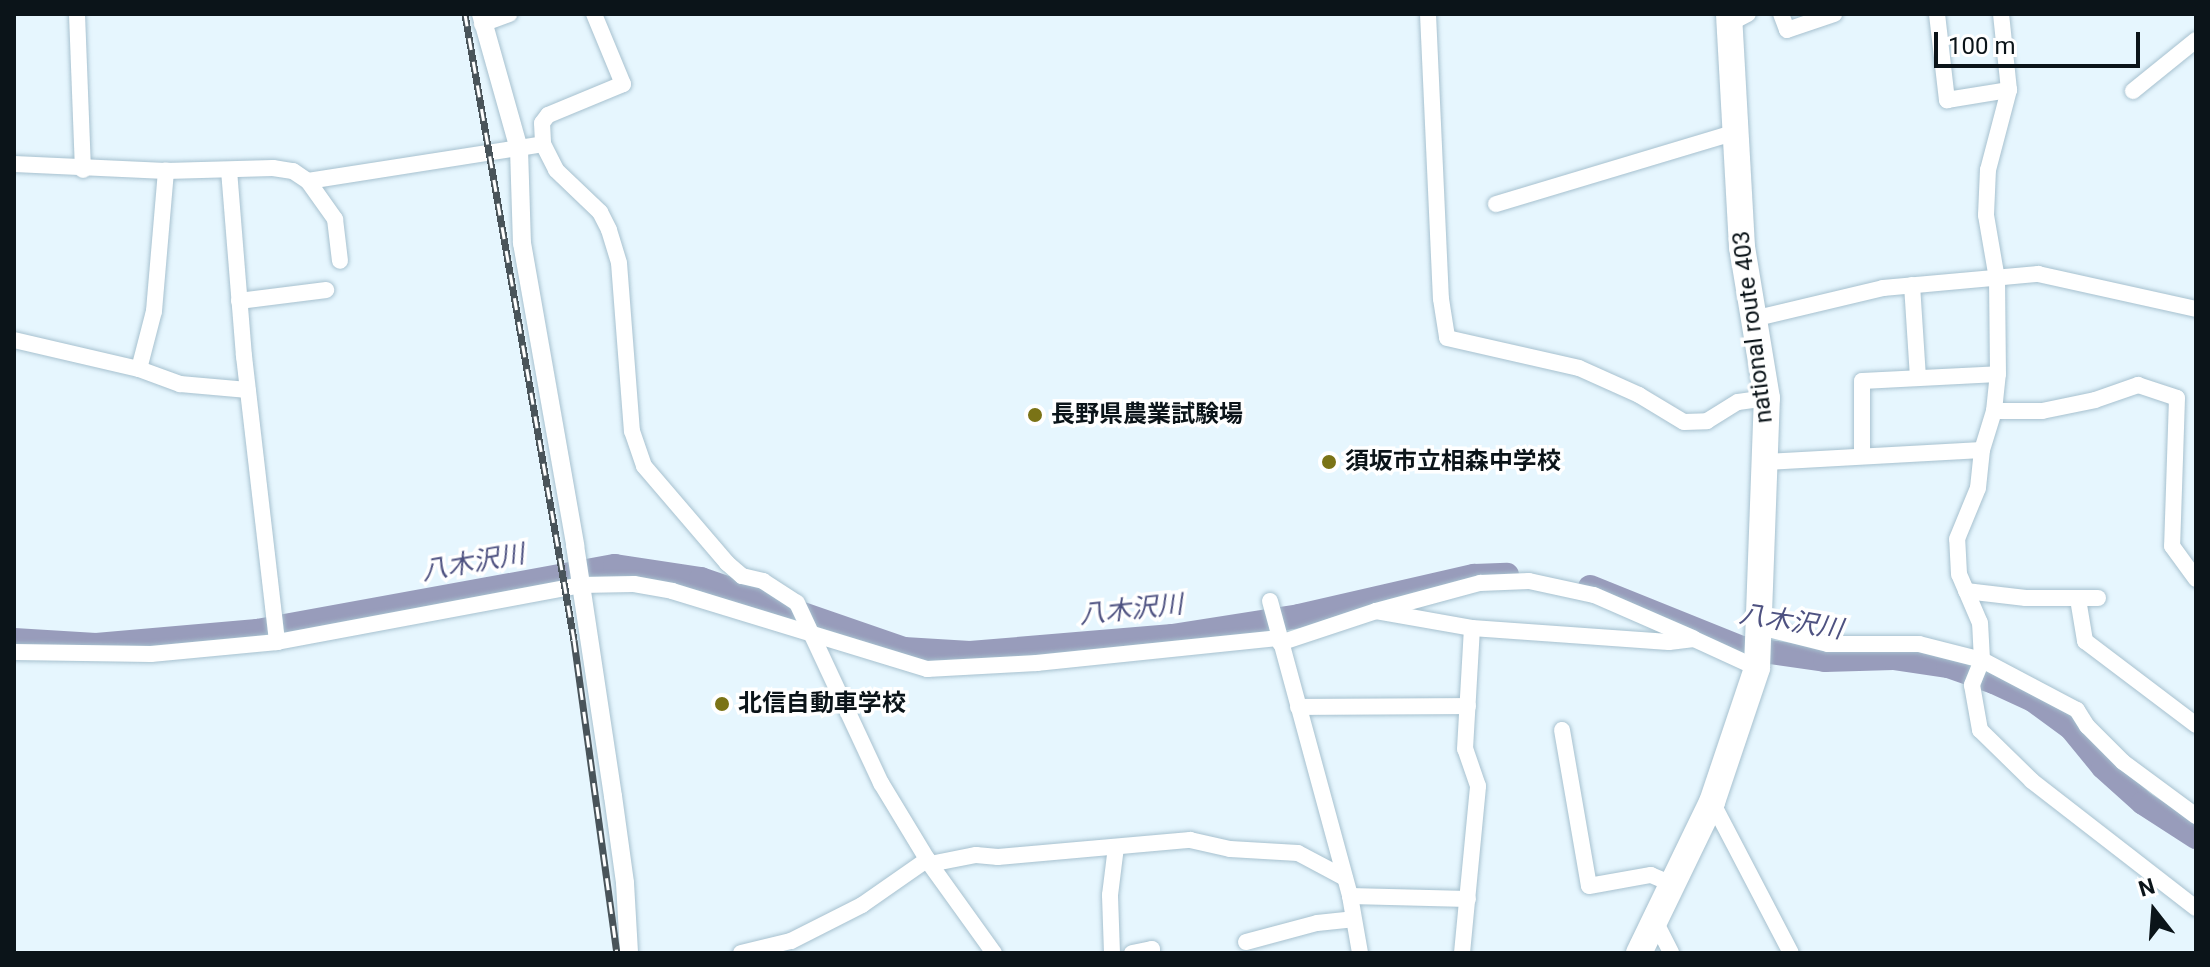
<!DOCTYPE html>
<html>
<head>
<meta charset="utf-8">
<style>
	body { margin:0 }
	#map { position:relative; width:2210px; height:967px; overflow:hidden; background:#e6f6fe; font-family:Roboto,"Noto Sans JP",sans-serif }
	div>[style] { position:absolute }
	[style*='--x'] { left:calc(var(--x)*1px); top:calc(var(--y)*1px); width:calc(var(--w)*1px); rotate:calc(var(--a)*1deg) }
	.river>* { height:24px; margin:-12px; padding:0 12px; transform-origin:12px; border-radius:12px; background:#989cbb }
	.roads { filter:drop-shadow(0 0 2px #a7c1cf) drop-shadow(0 0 2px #a7c1cf) }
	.minor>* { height:16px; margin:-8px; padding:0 8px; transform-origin:8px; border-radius:8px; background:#fff }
	.tertiary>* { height:18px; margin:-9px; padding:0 9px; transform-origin:9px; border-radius:9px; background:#fff }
	.trunk>* { height:26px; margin:-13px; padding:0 13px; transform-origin:13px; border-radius:13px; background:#fff }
	.rail>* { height:7px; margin-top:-3.5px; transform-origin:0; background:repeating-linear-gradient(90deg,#fff 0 12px,#49545a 0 24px); box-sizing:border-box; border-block:2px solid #49545a }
	.dots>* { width:22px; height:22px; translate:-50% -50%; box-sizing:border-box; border:4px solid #fff; border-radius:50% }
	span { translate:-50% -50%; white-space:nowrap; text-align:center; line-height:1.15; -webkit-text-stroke:7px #fff; paint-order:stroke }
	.street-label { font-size:24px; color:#0b1419 }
	.poi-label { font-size:24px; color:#0b1419; font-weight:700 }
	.left { translate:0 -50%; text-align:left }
	.water-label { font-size:26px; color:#4e5281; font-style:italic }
	.frame { position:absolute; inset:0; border:16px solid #0b1419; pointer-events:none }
	.north { position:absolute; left:2114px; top:871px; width:80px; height:80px; -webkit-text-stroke:6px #fff; paint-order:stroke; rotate:343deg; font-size:22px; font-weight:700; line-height:32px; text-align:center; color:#0b1419 }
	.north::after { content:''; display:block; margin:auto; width:28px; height:36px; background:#0b1419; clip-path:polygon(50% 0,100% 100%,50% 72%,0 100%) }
	.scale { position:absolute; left:1934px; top:32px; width:206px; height:36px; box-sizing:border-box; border:4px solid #0b1419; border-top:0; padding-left:10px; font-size:24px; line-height:28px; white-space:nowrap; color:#0b1419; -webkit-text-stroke:6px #fff; paint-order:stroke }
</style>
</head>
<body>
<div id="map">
	<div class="river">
		<i style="--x:1590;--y:587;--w:164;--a:21.9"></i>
		<i style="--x:1742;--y:648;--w:84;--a:8.2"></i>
		<i style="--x:1825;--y:660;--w:68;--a:-1.7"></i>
		<i style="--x:1893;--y:658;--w:56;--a:8.3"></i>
		<i style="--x:1948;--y:666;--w:49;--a:19.2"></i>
		<i style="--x:1994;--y:682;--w:43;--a:24.8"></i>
		<i style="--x:2033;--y:700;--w:47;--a:36.4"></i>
		<i style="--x:2071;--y:728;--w:50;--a:50.6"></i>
		<i style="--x:2103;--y:767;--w:54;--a:42"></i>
		<i style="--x:2143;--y:803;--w:63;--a:32.7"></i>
		<i style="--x:14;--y:640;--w:82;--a:3.5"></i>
		<i style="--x:96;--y:645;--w:162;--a:-5"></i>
		<i style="--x:257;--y:631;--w:364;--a:-10.3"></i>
		<i style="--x:615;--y:566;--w:87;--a:8.6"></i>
		<i style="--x:701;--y:579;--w:215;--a:19"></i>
		<i style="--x:904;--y:649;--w:66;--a:3.5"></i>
		<i style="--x:970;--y:653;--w:203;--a:-4.8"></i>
		<i style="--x:1172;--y:636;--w:129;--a:-8.9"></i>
		<i style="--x:1299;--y:616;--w:180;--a:-12.9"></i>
		<i style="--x:1474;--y:576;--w:33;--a:-2"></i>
	</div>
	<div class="roads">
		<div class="minor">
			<i style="--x:77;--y:14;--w:156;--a:87.8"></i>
			<i style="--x:594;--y:14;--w:76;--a:67.5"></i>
			<i style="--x:623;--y:84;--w:81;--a:157.5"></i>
			<i style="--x:548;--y:115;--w:10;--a:127"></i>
			<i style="--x:542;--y:123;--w:21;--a:87"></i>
			<i style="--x:543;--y:144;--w:29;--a:63"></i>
			<i style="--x:556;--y:170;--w:61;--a:43.7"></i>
			<i style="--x:600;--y:212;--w:20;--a:63"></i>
			<i style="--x:609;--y:230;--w:34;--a:73"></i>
			<i style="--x:619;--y:263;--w:169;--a:85.6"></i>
			<i style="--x:632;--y:431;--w:37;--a:71"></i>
			<i style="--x:644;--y:466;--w:128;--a:49.4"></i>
			<i style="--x:727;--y:563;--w:20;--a:41"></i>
			<i style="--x:742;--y:576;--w:22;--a:13"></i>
			<i style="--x:763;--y:581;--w:40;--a:32.9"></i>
			<i style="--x:797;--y:603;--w:199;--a:65"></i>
			<i style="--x:881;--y:783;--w:95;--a:58.8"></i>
			<i style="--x:930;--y:864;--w:110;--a:54.3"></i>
			<i style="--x:1428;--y:14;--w:285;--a:87.4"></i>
			<i style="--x:1441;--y:299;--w:39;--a:81"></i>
			<i style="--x:1447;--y:338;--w:135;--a:12.8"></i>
			<i style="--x:1579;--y:368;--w:66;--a:24.2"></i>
			<i style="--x:1639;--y:395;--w:52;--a:31"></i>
			<i style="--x:1684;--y:422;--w:23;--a:-2"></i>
			<i style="--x:1707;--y:421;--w:36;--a:-32"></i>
			<i style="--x:1738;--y:402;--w:29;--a:-8"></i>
			<i style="--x:1781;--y:14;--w:17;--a:69"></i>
			<i style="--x:1787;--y:30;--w:50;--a:-18.8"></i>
			<i style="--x:1937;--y:14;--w:87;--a:83.4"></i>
			<i style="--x:1947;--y:100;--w:63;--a:-9.2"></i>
			<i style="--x:1730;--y:23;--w:20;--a:-27"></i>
			<i style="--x:482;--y:24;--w:29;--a:-20"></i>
			<i style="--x:2133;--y:91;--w:81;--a:-39"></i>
			<i style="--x:14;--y:164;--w:152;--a:2.6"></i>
			<i style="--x:166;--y:171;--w:107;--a:-1.6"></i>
			<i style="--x:273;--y:168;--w:20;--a:9"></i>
			<i style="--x:293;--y:171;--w:18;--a:34"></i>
			<i style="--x:308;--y:181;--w:238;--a:-8.9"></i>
			<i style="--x:229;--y:170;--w:187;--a:85.4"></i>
			<i style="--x:244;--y:356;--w:288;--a:83.4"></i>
			<i style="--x:308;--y:181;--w:47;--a:54.6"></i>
			<i style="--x:335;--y:219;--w:42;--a:83.2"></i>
			<i style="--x:1496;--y:204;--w:251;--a:-16.7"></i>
			<i style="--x:1912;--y:285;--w:93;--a:86.3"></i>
			<i style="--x:239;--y:301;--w:88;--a:-7.2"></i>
			<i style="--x:1753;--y:319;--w:134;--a:-13.4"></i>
			<i style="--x:1883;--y:288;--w:156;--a:-5.2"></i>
			<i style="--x:2038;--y:274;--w:162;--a:12.5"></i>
			<i style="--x:14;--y:340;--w:128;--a:13.1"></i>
			<i style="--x:139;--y:369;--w:44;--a:20.1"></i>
			<i style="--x:180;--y:384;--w:68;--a:5"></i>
			<i style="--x:139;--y:369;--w:60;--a:-75.5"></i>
			<i style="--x:154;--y:311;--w:141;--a:-85.1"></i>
			<i style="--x:1994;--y:411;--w:48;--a:0"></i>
			<i style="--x:2042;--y:411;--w:54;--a:-11.7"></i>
			<i style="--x:2095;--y:400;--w:46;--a:-19.2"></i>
			<i style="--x:2138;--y:385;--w:41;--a:18.4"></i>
			<i style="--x:2177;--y:398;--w:148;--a:91.9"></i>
			<i style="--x:2172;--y:546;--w:41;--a:54"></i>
			<i style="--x:1862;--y:456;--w:75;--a:-90"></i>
			<i style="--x:1862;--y:381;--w:136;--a:-2.9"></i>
			<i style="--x:1766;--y:462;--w:216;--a:-3.2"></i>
			<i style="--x:1982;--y:450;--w:41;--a:-72.9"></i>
			<i style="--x:1994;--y:411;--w:37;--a:-84"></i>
			<i style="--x:1998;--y:374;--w:95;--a:-90.6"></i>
			<i style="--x:1997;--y:279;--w:65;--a:-99.8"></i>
			<i style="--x:1986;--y:215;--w:45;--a:-87.5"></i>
			<i style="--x:1988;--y:170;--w:83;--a:-75.3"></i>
			<i style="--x:2009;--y:90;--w:76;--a:-96"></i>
			<i style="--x:1966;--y:591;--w:60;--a:6.7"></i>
			<i style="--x:2026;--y:598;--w:72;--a:0"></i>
			<i style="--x:2078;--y:599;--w:43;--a:80.5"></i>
			<i style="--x:2085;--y:641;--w:139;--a:37.1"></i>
			<i style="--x:1270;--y:601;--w:306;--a:74.8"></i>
			<i style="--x:1350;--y:896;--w:58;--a:80"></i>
			<i style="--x:1376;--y:611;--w:108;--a:-15.1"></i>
			<i style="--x:1480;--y:583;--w:49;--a:-2.3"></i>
			<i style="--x:1529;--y:581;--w:66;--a:12.2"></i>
			<i style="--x:1594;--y:595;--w:108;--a:23.5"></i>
			<i style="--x:1760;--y:627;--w:70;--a:14"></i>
			<i style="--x:1828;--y:644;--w:91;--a:0"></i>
			<i style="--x:1919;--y:644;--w:65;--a:14.3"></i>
			<i style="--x:1982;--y:660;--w:37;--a:-93"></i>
			<i style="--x:1980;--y:623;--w:53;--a:-113.2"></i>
			<i style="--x:1959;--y:574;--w:35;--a:-93"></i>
			<i style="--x:1957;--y:539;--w:55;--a:-67.6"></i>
			<i style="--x:1978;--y:488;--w:38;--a:-84"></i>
			<i style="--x:1280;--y:643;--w:101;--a:-18.4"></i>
			<i style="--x:1376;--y:611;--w:97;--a:10"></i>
			<i style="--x:14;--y:652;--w:137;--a:0.8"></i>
			<i style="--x:151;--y:654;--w:127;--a:-5.4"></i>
			<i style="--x:277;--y:642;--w:309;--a:-10.6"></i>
			<i style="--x:581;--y:585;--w:53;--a:-1.1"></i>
			<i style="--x:634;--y:584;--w:39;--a:10"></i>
			<i style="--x:672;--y:591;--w:267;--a:17"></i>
			<i style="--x:927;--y:669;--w:110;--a:-3.1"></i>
			<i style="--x:1037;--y:663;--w:241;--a:-5.9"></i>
			<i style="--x:1298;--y:707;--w:170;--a:-0.3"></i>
			<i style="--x:1562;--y:730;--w:158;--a:80.2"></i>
			<i style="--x:1589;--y:886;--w:63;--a:-10.1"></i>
			<i style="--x:1651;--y:875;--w:25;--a:23"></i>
			<i style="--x:1712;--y:802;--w:170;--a:62.4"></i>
			<i style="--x:2196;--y:816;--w:91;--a:-143.5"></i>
			<i style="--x:2123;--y:762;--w:51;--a:-135"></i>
			<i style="--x:2087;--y:726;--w:19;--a:-122"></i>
			<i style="--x:2077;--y:710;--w:107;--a:-152.2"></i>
			<i style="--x:1982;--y:660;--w:27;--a:112"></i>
			<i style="--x:1972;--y:685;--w:46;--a:79.9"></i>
			<i style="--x:1980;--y:730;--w:73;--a:44.4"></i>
			<i style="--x:2032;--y:781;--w:207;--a:37.8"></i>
			<i style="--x:930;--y:864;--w:47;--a:-11.1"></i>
			<i style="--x:976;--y:855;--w:22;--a:5"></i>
			<i style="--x:998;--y:857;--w:193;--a:-5.1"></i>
			<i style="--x:1190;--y:840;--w:41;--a:12.7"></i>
			<i style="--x:1230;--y:849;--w:68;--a:3.4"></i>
			<i style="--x:1298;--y:853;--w:53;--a:28"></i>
			<i style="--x:1350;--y:896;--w:118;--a:1.5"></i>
			<i style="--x:1654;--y:919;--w:38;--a:63"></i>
			<i style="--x:1246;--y:942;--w:73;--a:-15"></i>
			<i style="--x:1317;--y:923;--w:36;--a:-6"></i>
			<i style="--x:741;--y:953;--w:51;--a:-13.5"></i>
			<i style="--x:791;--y:941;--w:80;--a:-26.9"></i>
			<i style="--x:862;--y:905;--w:80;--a:-34.9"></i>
			<i style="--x:1112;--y:953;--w:58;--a:-92"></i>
			<i style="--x:1110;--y:895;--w:48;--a:-82.9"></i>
			<i style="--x:1132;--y:953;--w:20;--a:-11"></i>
			<i style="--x:1152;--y:949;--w:4;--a:90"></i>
			<i style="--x:1462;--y:953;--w:168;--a:-84.5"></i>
			<i style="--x:1478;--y:786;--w:39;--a:-109"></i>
			<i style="--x:1465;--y:749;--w:121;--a:-86.7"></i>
			<i style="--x:1472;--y:628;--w:197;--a:4.1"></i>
			<i style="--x:1669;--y:642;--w:25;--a:-7"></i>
			<i style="--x:1694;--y:639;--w:69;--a:24.7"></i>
		</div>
		<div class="tertiary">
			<i style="--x:481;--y:14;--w:140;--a:74.3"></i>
			<i style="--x:519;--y:149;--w:94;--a:88.2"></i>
			<i style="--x:522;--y:243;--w:307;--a:80"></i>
			<i style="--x:575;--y:545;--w:254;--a:81.4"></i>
			<i style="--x:613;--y:796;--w:88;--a:82.1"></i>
			<i style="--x:625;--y:883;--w:70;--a:86.7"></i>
		</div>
		<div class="trunk">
			<i style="--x:1639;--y:953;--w:168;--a:-64.2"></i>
			<i style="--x:1712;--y:802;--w:141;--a:-71.4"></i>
			<i style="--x:1757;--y:668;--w:270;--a:-87.9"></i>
			<i style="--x:1767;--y:398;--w:153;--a:-99.4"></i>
			<i style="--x:1742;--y:247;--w:233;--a:-93.2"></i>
		</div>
	</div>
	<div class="rail">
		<i style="--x:465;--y:14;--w:635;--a:80.12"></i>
		<i style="--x:574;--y:640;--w:316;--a:82.2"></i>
	</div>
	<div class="dots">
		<i style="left:1035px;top:415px;background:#7a7316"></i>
		<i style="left:1329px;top:462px;background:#7a7316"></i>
		<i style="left:722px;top:704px;background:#7a7316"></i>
	</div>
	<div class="street-label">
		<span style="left:1753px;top:327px;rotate:-97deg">national route 403</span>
	</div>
	<div class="poi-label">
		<span class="left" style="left:1051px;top:415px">長野県農業試験場</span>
		<span class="left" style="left:1345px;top:462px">須坂市立相森中学校</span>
		<span class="left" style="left:738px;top:704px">北信自動車学校</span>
	</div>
	<div class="water-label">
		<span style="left:473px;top:563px;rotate:-10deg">八木沢川</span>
		<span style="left:1131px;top:610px;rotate:-6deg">八木沢川</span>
		<span style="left:1791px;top:622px;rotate:9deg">八木沢川</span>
	</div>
	<div class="frame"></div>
	<div class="north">N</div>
	<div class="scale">100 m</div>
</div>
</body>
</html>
